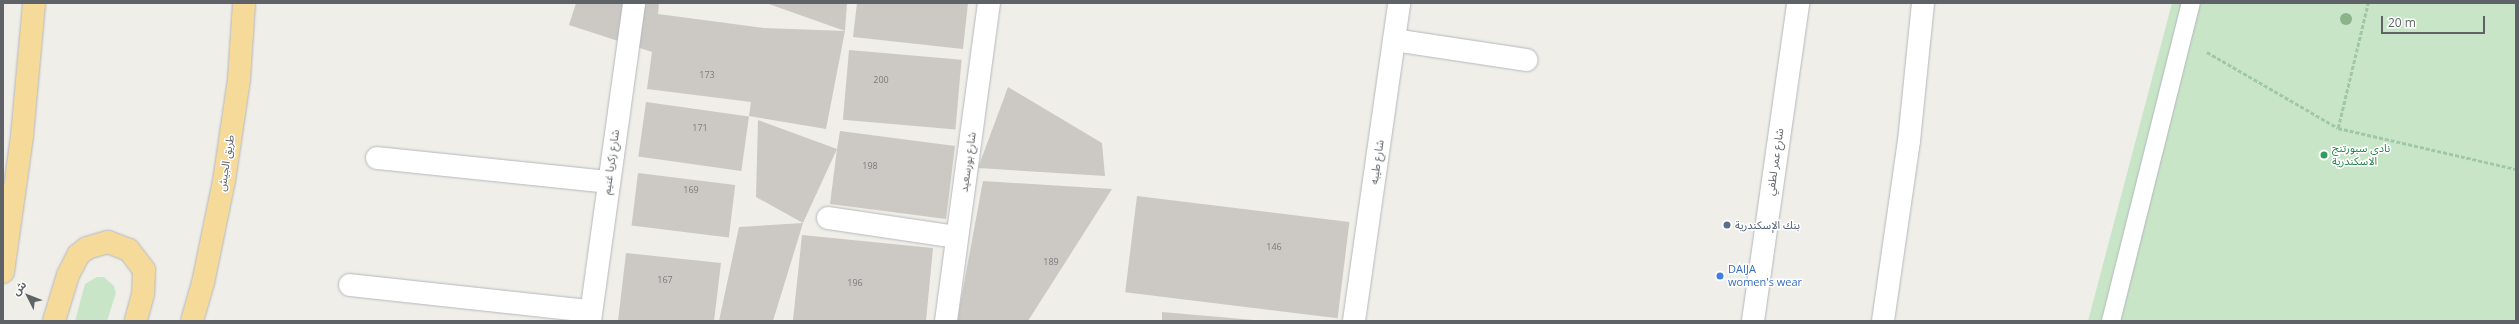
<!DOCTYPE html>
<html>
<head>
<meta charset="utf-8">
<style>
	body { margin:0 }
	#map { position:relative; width:2519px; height:324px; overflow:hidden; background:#f0eee8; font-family:"Open Sans","Noto Sans Arabic",sans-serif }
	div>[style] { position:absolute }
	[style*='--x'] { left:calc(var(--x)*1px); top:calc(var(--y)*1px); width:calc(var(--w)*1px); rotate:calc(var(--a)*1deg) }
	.green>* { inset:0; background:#c8e6c7 }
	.building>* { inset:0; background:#ccc9c4; transform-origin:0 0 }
	.path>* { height:2.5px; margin-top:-1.25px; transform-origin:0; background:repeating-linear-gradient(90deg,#a0c7a9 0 4px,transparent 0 6px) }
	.roads { filter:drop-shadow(0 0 1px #b5b8bb) drop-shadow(0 0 1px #b5b8bb) }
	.lane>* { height:18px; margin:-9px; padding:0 9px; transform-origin:9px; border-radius:9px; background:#fff }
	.street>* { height:22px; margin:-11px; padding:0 11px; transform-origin:11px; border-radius:11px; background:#fff }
	.secondary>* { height:22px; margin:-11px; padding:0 11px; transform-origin:11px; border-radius:11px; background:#fff }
	.highway>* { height:22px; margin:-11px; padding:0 11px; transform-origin:11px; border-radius:11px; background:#f6da99 }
	.trees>* { width:12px; height:12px; margin:-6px; border-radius:50%; background:#8cb389 }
	.dots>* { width:11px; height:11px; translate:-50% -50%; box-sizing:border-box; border:2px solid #fff; border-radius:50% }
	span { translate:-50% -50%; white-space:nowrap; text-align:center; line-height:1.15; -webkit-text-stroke:3px #fff; paint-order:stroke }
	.number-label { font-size:9px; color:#7a7c7e }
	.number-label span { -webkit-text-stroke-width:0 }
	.leisure-label { font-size:11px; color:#27864d }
	.left { translate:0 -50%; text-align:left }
	.street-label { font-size:11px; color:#5f6367 }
	.service-label { font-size:11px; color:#4e5e75 }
	.shop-label { font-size:11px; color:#366cbe }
	.frame { position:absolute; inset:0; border:4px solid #5f6367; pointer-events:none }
	.north { position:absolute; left:8px; top:276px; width:40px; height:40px; -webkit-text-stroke:3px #fff; paint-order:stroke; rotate:312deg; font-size:11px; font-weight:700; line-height:16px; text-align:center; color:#5f6367 }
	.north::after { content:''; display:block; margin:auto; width:14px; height:18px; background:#5f6367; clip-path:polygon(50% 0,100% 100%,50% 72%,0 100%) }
	.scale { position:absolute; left:2381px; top:16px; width:104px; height:18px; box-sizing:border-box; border:2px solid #5f6367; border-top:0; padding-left:5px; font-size:12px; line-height:14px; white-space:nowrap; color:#5f6367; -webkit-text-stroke:3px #fff; paint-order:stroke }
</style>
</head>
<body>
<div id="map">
	<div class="green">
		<i style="clip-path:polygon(2172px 3px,2516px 3px,2516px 321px,2088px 321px)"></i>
		<i style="clip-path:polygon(97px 277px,104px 277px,114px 286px,116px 293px,107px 321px,75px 321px,85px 284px)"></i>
	</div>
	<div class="building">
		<i style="clip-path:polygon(576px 3px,659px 3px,658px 14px,764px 28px,845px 31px,826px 129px,749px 116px,751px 102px,647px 89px,652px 52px,569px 25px)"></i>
		<i style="clip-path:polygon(766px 3px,847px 3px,845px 31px)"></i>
		<i style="clip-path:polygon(857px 3px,968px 3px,963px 49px,853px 37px)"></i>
		<i style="left:849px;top:50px;width:113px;height:70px;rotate:5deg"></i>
		<i style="clip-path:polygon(1008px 87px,1102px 143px,1105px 176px,978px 168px)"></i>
		<i style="left:646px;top:102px;width:104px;height:55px;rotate:8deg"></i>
		<i style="clip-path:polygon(758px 120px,837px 149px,840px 131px,955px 146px,946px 219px,830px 204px,837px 149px,803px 223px,773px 321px,719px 321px,739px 227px,803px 223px,756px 197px)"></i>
		<i style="left:638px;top:173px;width:98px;height:53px;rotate:7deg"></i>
		<i style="clip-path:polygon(983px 181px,1112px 189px,1028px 321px,957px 321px)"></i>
		<i style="left:1137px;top:196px;width:214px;height:97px;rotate:7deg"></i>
		<i style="clip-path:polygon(802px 235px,933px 248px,926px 321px,793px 320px)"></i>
		<i style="clip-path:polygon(626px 253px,721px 263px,714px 321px,618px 321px)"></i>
		<i style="clip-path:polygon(1162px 312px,1254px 320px,1254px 321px,1162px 321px)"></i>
	</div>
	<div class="path">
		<i style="--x:2207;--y:52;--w:151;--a:30.1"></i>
		<i style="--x:2338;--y:128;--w:183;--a:13"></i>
		<i style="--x:2338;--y:128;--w:129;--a:-76.5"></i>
	</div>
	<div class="roads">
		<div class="lane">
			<i style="--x:2111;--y:321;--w:328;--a:-75.9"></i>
		</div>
		<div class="street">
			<i style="--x:1394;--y:40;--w:134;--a:8.6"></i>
			<i style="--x:377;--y:158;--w:233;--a:5.9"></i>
			<i style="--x:828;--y:218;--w:130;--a:8.4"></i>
			<i style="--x:350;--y:285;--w:242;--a:6.2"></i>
			<i style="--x:590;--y:321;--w:321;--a:-82.1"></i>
			<i style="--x:1354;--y:321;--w:321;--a:-81.9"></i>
		</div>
		<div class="secondary">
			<i style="--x:946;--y:321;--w:321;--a:-82.3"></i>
			<i style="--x:1753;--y:321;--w:321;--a:-81.9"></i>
			<i style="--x:1883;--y:321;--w:182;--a:-81.8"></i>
			<i style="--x:1909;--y:141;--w:139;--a:-84.2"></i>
		</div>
		<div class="highway">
			<i style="--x:3;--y:272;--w:137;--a:-82"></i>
			<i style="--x:22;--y:136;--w:134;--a:-84.8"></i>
			<i style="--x:54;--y:321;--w:48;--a:-73.1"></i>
			<i style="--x:68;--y:275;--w:22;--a:-63"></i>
			<i style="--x:78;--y:255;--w:11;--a:-38"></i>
			<i style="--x:87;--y:248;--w:22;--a:-16"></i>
			<i style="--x:108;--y:242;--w:22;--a:21"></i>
			<i style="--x:129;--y:250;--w:25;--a:53"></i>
			<i style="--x:144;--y:270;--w:24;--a:92"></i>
			<i style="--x:143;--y:294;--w:28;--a:105"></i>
			<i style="--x:192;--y:321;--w:40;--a:-74"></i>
			<i style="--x:203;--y:283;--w:104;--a:-78.4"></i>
			<i style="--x:224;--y:181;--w:103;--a:-81.6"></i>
			<i style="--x:239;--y:79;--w:76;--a:-86.2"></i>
		</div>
	</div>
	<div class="trees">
		<i style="left:2346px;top:19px"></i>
	</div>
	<div class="dots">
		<i style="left:2324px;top:155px;background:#2e9e5b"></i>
		<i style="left:1727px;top:225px;background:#5c6f8a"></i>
		<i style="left:1720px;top:276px;background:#3f7fe0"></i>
	</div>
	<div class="number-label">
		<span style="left:707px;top:75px">173</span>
		<span style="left:881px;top:80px">200</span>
		<span style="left:700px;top:128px">171</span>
		<span style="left:870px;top:166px">198</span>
		<span style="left:691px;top:190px">169</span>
		<span style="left:1274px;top:247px">146</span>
		<span style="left:1051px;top:262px">189</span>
		<span style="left:665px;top:280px">167</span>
		<span style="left:855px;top:283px">196</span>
	</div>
	<div class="leisure-label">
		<span class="left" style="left:2332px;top:155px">نادي سبورتنج<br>الاسكندرية</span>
	</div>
	<div class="street-label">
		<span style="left:611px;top:162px;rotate:-82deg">شارع زكريا غنيم</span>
		<span style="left:968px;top:162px;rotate:-82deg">شارع بورسعيد</span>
		<span style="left:1377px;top:162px;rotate:-82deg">شارع طيبه</span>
		<span style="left:1775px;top:162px;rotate:-82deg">شارع عمر لطفي</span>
		<span style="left:226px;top:163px;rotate:-81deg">طريق الجيش</span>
	</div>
	<div class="service-label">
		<span class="left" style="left:1735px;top:225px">بنك الإسكندرية</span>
	</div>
	<div class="shop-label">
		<span class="left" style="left:1728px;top:276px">DAIJA<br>women's wear</span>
	</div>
	<div class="frame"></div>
	<div class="north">ش</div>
	<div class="scale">20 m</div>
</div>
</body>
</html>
